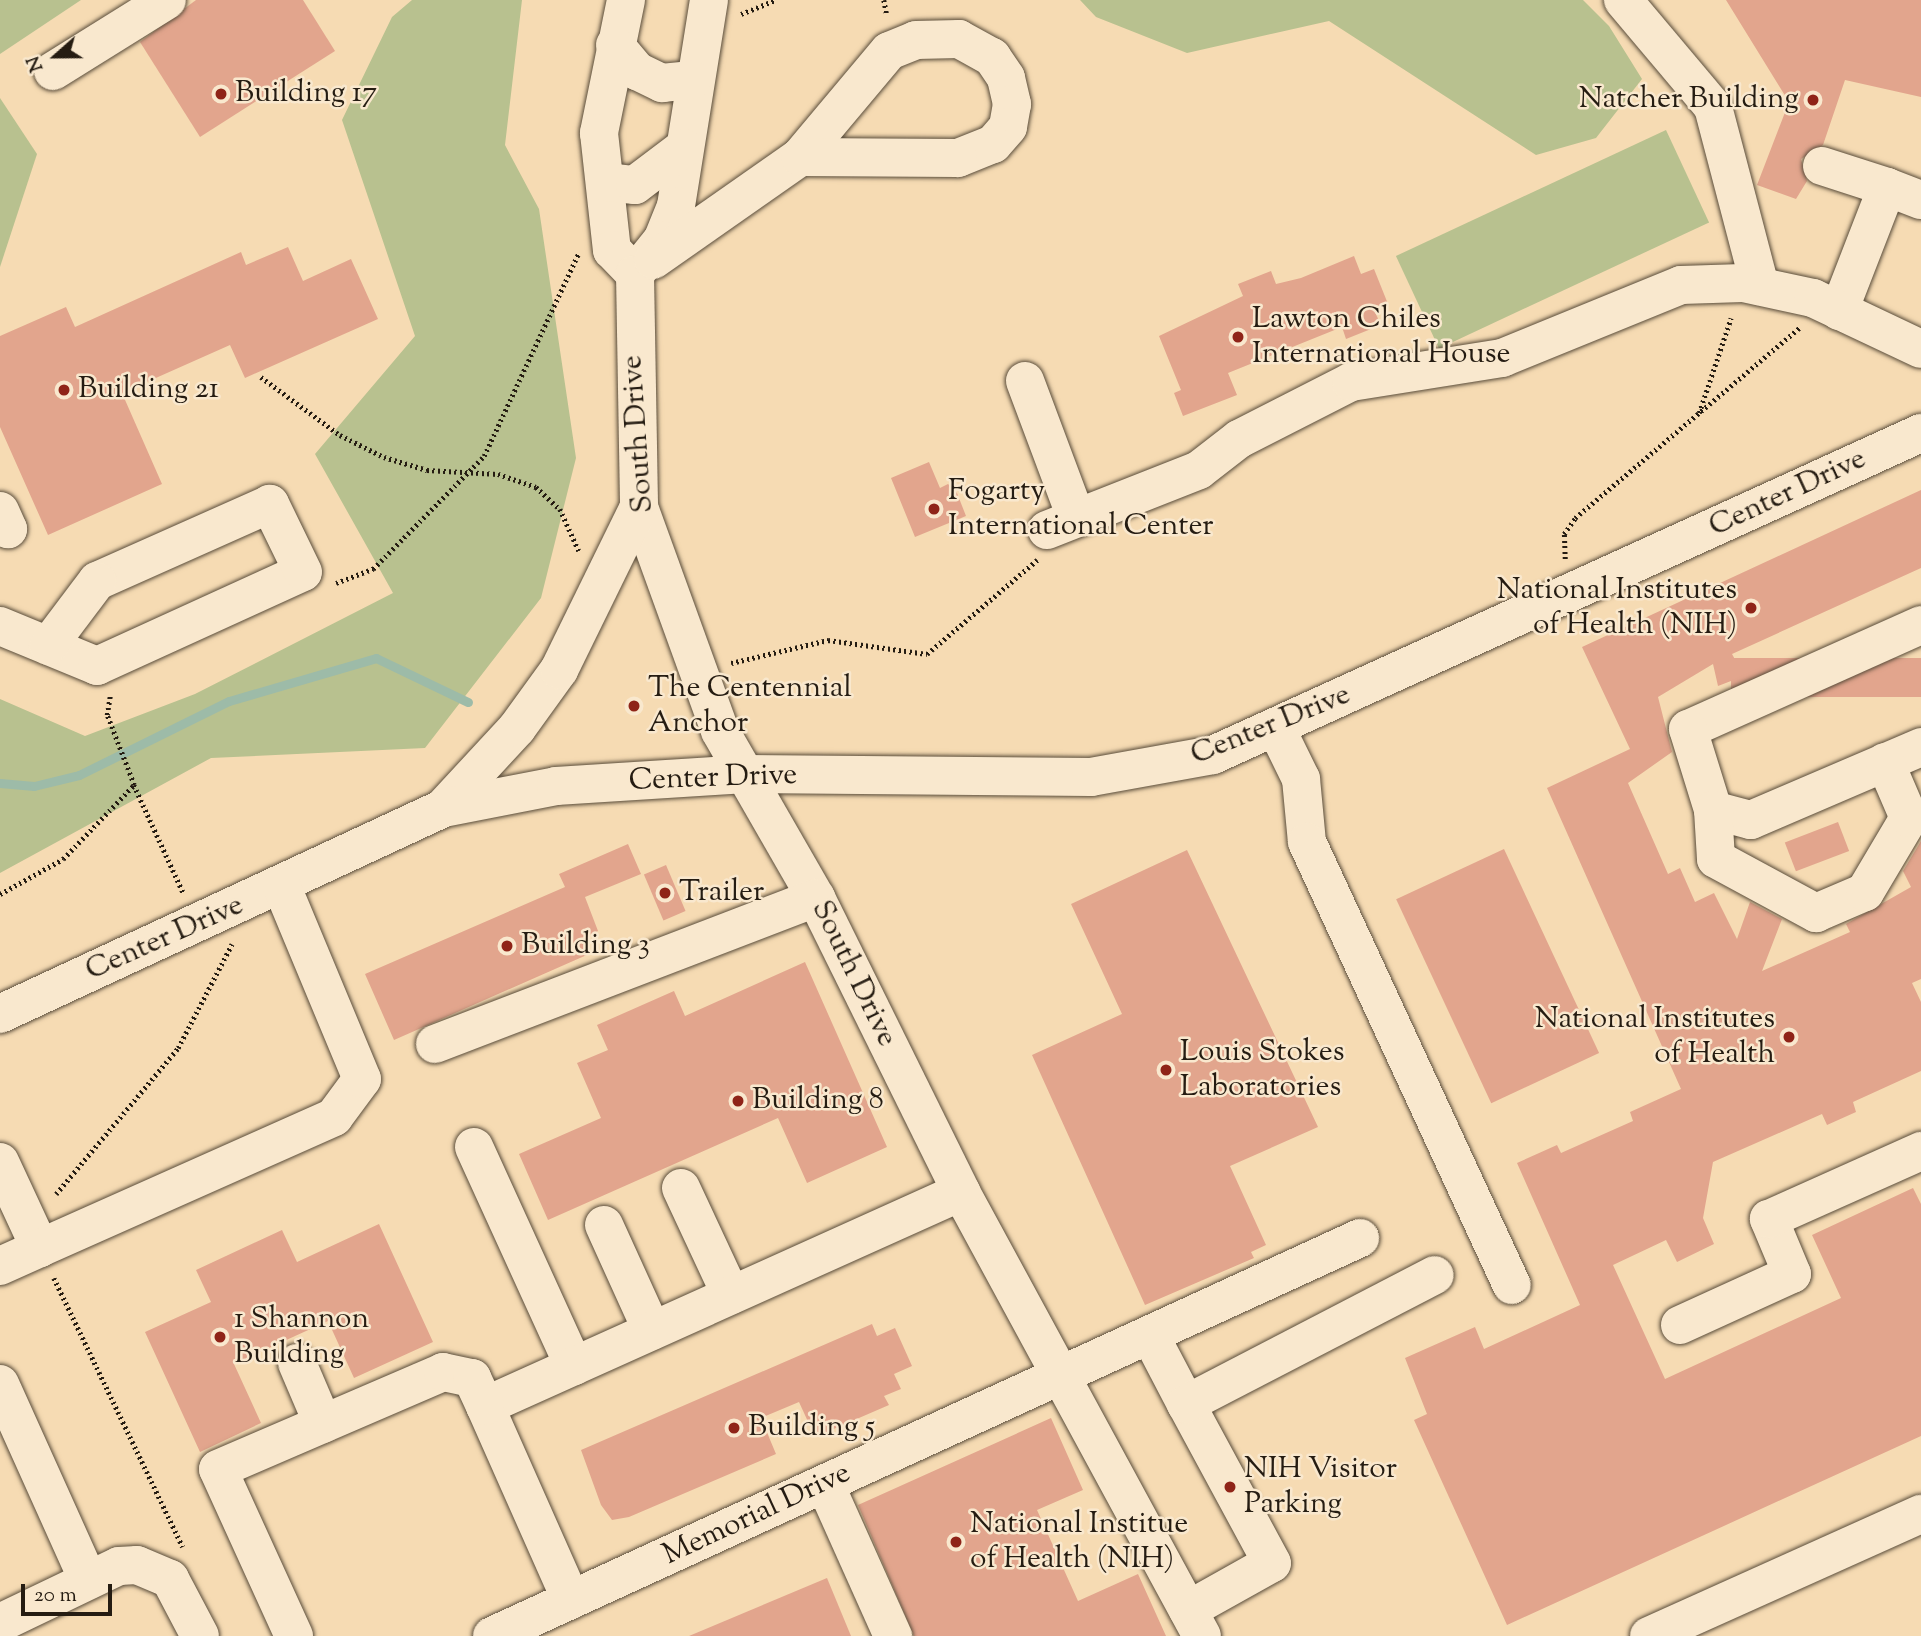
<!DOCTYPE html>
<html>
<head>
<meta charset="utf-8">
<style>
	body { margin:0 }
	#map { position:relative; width:1921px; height:1636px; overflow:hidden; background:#f6dbb3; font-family:"Sorts Mill Goudy",serif }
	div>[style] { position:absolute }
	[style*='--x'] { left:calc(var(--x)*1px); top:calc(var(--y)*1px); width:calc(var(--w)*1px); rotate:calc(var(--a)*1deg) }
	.green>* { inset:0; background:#b8c18f; transform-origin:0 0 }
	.stream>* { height:9px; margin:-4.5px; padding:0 4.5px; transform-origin:4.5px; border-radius:4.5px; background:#9dbba8 }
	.building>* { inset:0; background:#e2a58d; transform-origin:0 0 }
	.path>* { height:4.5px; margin-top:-2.25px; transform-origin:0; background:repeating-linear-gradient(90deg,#251c12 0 2px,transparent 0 5.5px) }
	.roads { filter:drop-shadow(0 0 2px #594c3a) drop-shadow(0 0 2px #594c3a) }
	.minor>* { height:38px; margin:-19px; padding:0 19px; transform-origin:19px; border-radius:19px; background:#f9e8ce }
	.dots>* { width:19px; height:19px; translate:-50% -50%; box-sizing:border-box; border:4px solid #f9e8ce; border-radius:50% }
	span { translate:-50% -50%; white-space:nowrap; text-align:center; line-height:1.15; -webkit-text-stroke:5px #f9e8ce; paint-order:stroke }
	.poi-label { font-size:30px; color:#251c12 }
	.left { translate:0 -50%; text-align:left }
	.right { translate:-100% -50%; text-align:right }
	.street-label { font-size:30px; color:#251c12 }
	.north { position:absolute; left:21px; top:21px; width:70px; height:70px; -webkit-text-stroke:5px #f9e8ce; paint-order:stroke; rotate:249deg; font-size:19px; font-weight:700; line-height:28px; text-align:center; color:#251c12 }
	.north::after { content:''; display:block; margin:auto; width:24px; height:32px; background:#251c12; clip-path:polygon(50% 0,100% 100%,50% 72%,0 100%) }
	.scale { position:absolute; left:21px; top:1584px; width:91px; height:32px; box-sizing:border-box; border:4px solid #251c12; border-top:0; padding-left:9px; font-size:21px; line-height:24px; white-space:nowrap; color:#251c12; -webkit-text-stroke:5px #f9e8ce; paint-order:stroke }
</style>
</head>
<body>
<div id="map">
	<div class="green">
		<i style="clip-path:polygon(0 0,81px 0,0 54px)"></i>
		<i style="clip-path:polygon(412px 0,522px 0,505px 145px,539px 209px,576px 458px,541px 598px,425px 748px,211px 758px,0 873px,0 699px,85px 736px,195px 694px,393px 593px,315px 454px,415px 336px,342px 120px,392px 17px)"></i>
		<i style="clip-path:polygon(1080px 0,1583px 0,1609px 26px,1642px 79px,1596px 138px,1536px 155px,1329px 21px,1187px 53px,1096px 17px)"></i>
		<i style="clip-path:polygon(0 98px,37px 154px,0 267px)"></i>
		<i style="left:1666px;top:130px;width:102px;height:298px;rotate:65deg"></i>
	</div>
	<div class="stream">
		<i style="--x:0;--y:783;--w:34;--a:5"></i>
		<i style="--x:34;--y:786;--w:46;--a:-13.7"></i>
		<i style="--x:79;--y:775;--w:167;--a:-26.3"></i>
		<i style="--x:229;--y:701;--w:153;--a:-16.3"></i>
		<i style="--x:376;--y:658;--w:102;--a:25.6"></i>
	</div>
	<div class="building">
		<i style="clip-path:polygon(196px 0,303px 0,335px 51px,200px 137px,140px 42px)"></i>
		<i style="clip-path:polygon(1726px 0,1921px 0,1921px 97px,1845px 80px,1823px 145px,1801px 159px,1807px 181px,1796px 199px,1757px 185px,1789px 102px)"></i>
		<i style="clip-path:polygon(288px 247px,303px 281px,351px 259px,378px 319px,245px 378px,230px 345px,122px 393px,162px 484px,48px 535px,0 427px,0 336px,66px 307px,75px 327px,241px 252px,246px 265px)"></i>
		<i style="clip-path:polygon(1354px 256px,1361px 274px,1374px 269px,1388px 304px,1374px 310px,1381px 325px,1346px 339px,1342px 327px,1228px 373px,1237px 395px,1183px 416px,1174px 393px,1181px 390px,1159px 336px,1243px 296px,1238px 284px,1271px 271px,1276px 284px,1301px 278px)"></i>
		<i style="clip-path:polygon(929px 462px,940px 488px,948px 484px,957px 493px,966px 516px,915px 537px,891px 478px)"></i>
		<i style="clip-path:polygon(1921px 490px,1921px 568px,1732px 654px,1744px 676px,1718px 686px,1713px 664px,1658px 697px,1672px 752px,1628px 783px,1668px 874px,1680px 868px,1695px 902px,1714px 893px,1737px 939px,1750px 902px,1782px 919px,1762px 971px,1850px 932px,1846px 924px,1911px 887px,1903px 871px,1921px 841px,1921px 979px,1912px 983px,1921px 1002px,1921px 1071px,1853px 1102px,1856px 1112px,1827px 1125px,1822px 1114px,1713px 1162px,1703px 1218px,1714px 1244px,1677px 1262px,1666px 1240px,1613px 1265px,1665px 1379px,1841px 1298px,1812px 1235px,1913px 1188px,1921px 1204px,1921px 1436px,1507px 1625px,1414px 1420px,1427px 1414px,1405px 1358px,1475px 1327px,1484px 1349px,1580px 1305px,1517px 1163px,1557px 1145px,1561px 1153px,1633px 1121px,1630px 1112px,1681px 1089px,1547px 788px,1630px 749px,1582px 647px)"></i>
		<i style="left:1921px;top:658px;width:39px;height:190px;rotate:90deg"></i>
		<i style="left:1838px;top:822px;width:31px;height:57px;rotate:69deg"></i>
		<i style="clip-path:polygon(628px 844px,641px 874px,585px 897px,598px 931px,582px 938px,589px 954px,394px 1040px,365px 974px,565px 887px,559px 874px)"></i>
		<i style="left:1504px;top:849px;width:225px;height:119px;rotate:65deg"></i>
		<i style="clip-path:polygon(1187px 850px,1318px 1127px,1230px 1166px,1266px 1245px,1251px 1252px,1254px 1258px,1145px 1305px,1032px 1055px,1122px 1014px,1071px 904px)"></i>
		<i style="left:666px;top:865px;width:50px;height:24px;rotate:67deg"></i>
		<i style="clip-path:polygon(805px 962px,887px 1147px,807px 1183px,778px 1118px,548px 1220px,519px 1154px,601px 1118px,577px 1063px,608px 1050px,597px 1025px,674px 991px,685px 1016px)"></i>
		<i style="clip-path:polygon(379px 1224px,433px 1342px,354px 1378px,328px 1321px,234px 1364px,261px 1423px,200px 1452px,145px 1332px,211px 1302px,196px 1270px,282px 1230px,297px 1262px)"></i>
		<i style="clip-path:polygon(872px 1324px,877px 1336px,895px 1328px,912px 1366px,894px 1374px,901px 1389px,884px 1396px,889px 1405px,815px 1437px,799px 1402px,761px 1418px,776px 1454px,629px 1517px,612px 1520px,601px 1505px,581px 1450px)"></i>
		<i style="clip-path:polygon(1051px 1418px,1083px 1490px,1037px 1510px,1078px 1601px,1138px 1574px,1166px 1636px,914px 1636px,858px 1505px)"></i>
		<i style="clip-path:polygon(827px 1578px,851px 1636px,689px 1636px)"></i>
	</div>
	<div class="path">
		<i style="--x:884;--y:0;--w:15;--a:79"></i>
		<i style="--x:741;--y:14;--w:38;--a:-22"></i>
		<i style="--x:261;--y:377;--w:98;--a:36.3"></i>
		<i style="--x:340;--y:435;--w:49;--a:26.6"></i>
		<i style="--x:384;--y:457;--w:45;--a:16.8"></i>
		<i style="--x:427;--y:470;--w:71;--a:3.2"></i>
		<i style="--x:498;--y:474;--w:40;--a:18.9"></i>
		<i style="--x:536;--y:487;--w:33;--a:43"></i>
		<i style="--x:560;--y:509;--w:46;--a:65.7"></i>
		<i style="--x:1699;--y:413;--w:100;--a:-71.4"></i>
		<i style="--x:1565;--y:559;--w:25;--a:-92"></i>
		<i style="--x:1564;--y:534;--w:19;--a:-55"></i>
		<i style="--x:1575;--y:518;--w:294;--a:-40.3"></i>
		<i style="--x:336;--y:583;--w:40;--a:-21"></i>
		<i style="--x:373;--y:569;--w:158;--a:-45.5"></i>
		<i style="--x:484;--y:456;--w:223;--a:-65"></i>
		<i style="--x:731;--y:663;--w:100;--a:-13.3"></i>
		<i style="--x:828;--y:640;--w:100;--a:8"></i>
		<i style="--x:927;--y:654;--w:145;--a:-40.5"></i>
		<i style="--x:134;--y:785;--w:118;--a:65.4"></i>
		<i style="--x:0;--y:894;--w:72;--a:-29.1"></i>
		<i style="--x:63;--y:859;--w:103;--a:-46.2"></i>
		<i style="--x:134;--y:785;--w:75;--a:-111.1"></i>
		<i style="--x:107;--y:715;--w:19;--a:-81"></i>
		<i style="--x:56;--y:1194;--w:190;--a:-50.1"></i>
		<i style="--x:178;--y:1048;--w:117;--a:-62.6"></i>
		<i style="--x:54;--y:1278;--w:298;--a:64.4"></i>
	</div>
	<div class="roads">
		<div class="minor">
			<i style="--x:626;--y:0;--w:136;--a:101.5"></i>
			<i style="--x:599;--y:133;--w:118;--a:83.7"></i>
			<i style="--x:612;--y:250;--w:33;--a:46"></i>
			<i style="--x:709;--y:0;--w:209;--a:99.1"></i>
			<i style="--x:676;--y:206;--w:37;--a:112"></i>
			<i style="--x:662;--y:240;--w:43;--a:128.5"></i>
			<i style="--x:635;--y:274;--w:233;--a:89"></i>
			<i style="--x:639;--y:507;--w:238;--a:70.1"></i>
			<i style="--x:720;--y:731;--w:193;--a:60.1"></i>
			<i style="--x:816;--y:898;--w:328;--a:63.7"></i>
			<i style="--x:961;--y:1192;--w:505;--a:61.51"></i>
			<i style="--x:1623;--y:0;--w:140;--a:49.9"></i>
			<i style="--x:1713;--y:107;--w:185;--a:75.3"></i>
			<i style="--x:615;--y:45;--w:34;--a:50"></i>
			<i style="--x:637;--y:71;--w:28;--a:26"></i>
			<i style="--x:662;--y:83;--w:30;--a:-6"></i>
			<i style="--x:53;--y:71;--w:134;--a:-31.9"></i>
			<i style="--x:1822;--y:166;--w:68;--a:17.9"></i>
			<i style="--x:606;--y:182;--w:29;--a:6"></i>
			<i style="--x:635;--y:185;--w:61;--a:-37.1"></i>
			<i style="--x:653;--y:260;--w:179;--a:-35"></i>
			<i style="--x:800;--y:157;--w:138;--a:-50"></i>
			<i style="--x:889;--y:51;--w:29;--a:-22"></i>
			<i style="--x:916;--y:40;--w:43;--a:-1.3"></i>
			<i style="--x:959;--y:39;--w:38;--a:29"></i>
			<i style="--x:992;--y:57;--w:25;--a:56"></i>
			<i style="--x:1006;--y:78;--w:27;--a:77"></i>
			<i style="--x:1012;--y:104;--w:23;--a:100"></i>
			<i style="--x:1008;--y:127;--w:23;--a:131"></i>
			<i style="--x:993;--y:144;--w:38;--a:158"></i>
			<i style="--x:958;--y:158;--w:158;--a:-179.6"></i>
			<i style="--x:1839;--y:311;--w:133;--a:-68.8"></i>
			<i style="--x:1887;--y:187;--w:36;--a:21"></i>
			<i style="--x:1025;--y:381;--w:143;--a:69.5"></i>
			<i style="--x:0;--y:511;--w:20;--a:66"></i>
			<i style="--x:8;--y:529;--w:9;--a:-159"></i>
			<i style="--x:1047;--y:530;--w:163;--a:-21.5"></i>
			<i style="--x:1199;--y:470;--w:51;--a:-37.8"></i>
			<i style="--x:1239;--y:439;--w:126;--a:-27"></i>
			<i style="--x:1351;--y:382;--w:153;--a:-9"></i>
			<i style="--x:1502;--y:358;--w:193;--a:-22.2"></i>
			<i style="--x:1681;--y:285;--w:62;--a:-1.8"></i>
			<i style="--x:1743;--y:283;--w:72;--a:12.1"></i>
			<i style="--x:1813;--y:298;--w:119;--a:25.3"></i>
			<i style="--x:1921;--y:625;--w:255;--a:155.9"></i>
			<i style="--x:1688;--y:729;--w:85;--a:72.8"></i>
			<i style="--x:1713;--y:810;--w:39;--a:15"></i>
			<i style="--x:1751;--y:820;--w:185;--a:-23.2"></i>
			<i style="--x:0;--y:626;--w:105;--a:22.4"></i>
			<i style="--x:97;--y:666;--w:226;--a:-24.5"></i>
			<i style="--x:303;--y:572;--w:76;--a:-115.9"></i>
			<i style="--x:270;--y:504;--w:189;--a:156"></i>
			<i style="--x:97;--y:581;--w:81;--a:127"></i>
			<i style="--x:1277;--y:730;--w:55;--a:63.9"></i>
			<i style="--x:1301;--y:779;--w:63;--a:84.6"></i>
			<i style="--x:1307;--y:842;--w:488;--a:65.2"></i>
			<i style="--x:443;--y:808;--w:109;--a:-47.2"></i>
			<i style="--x:517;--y:728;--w:72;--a:-54.1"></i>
			<i style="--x:559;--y:670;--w:182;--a:-63.9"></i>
			<i style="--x:1713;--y:810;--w:49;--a:86.5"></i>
			<i style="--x:1716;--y:859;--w:114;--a:28.4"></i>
			<i style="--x:1816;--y:913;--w:53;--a:-23.2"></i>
			<i style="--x:1865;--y:892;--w:86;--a:-59.3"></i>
			<i style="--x:1909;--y:818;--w:61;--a:-113.2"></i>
			<i style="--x:0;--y:1014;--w:489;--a:-24.9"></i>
			<i style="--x:443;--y:808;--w:115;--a:-11"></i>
			<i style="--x:556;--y:786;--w:190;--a:-3.6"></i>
			<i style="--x:746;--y:774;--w:345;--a:0.5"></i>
			<i style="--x:1091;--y:777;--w:124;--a:-10.2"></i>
			<i style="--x:1213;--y:755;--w:778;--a:-24.46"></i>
			<i style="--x:435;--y:1044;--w:408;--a:-21"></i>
			<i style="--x:474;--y:1147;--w:241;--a:65.5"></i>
			<i style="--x:0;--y:1162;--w:95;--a:65.1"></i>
			<i style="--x:40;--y:1248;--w:322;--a:-24"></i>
			<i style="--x:334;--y:1117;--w:47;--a:-53.6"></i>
			<i style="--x:362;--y:1079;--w:208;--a:-112.6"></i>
			<i style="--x:681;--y:1188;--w:118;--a:65"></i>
			<i style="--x:604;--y:1225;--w:116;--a:65.6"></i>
			<i style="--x:0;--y:1266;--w:44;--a:-24.2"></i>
			<i style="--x:1680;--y:1325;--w:123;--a:-24.5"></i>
			<i style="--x:1792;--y:1274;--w:60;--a:-112.7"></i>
			<i style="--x:1769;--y:1219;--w:167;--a:-24.1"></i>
			<i style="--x:1151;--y:1337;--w:76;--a:62.4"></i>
			<i style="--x:297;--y:1363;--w:66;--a:66.9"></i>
			<i style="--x:0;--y:1384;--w:215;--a:65.8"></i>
			<i style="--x:825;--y:1484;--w:167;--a:65.9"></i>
			<i style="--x:571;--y:1600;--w:212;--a:-113.9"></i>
			<i style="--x:485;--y:1406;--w:522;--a:-24.21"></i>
			<i style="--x:1188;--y:1610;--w:96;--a:-29.2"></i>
			<i style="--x:1272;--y:1563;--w:181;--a:-118.4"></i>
			<i style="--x:1186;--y:1404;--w:280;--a:-27.4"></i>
			<i style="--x:0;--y:1623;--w:132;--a:-25.6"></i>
			<i style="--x:119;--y:1566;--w:18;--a:-3"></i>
			<i style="--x:137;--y:1565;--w:36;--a:23"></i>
			<i style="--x:170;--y:1579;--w:64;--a:62.2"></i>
			<i style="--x:294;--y:1636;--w:183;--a:-114.5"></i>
			<i style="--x:218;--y:1469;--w:245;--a:-23.3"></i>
			<i style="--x:443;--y:1372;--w:30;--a:12"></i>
			<i style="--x:472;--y:1378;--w:31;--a:65"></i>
			<i style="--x:492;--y:1636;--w:955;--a:-24.63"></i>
			<i style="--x:1649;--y:1636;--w:298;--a:-24.2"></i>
		</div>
	</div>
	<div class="dots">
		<i style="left:221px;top:94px;background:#8f2418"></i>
		<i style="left:1813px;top:100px;background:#8f2418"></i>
		<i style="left:1238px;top:337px;background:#8f2418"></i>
		<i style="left:64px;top:390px;background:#8f2418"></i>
		<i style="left:934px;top:509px;background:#8f2418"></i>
		<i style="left:1751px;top:608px;background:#8f2418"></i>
		<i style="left:634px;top:706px;background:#8f2418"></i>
		<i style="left:665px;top:893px;background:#8f2418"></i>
		<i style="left:507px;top:946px;background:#8f2418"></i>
		<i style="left:1789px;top:1037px;background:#8f2418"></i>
		<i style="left:1166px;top:1070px;background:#8f2418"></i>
		<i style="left:738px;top:1101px;background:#8f2418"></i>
		<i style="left:220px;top:1337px;background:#8f2418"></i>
		<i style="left:734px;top:1428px;background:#8f2418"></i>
		<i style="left:1230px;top:1487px;background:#8f2418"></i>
		<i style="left:956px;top:1542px;background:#8f2418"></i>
	</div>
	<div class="poi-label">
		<span class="left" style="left:235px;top:94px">Building 17</span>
		<span class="right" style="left:1799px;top:100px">Natcher Building</span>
		<span class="left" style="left:1252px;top:337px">Lawton Chiles<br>International House</span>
		<span class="left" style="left:78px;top:390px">Building 21</span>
		<span class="left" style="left:948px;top:509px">Fogarty<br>International Center</span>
		<span class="right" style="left:1737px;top:608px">National Institutes<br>of Health (NIH)</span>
		<span class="left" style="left:648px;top:706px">The Centennial<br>Anchor</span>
		<span class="left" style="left:679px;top:893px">Trailer</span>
		<span class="left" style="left:521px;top:946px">Building 3</span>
		<span class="right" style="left:1775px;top:1037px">National Institutes<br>of Health</span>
		<span class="left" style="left:1180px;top:1070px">Louis Stokes<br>Laboratories</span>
		<span class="left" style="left:752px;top:1101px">Building 8</span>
		<span class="left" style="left:234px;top:1337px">1 Shannon<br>Building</span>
		<span class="left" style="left:748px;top:1428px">Building 5</span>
		<span class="left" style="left:1244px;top:1487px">NIH Visitor<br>Parking</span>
		<span class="left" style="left:970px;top:1542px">National Institue<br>of Health (NIH)</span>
	</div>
	<div class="street-label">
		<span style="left:639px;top:434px;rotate:-94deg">South Drive</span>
		<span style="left:1788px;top:494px;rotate:-25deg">Center Drive</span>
		<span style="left:1271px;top:726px;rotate:-22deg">Center Drive</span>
		<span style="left:713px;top:779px;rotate:-2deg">Center Drive</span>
		<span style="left:165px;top:939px;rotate:-24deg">Center Drive</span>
		<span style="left:853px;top:974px;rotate:64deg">South Drive</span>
		<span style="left:757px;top:1515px;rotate:-25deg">Memorial Drive</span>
	</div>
	<div class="north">N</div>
	<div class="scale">20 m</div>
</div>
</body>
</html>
